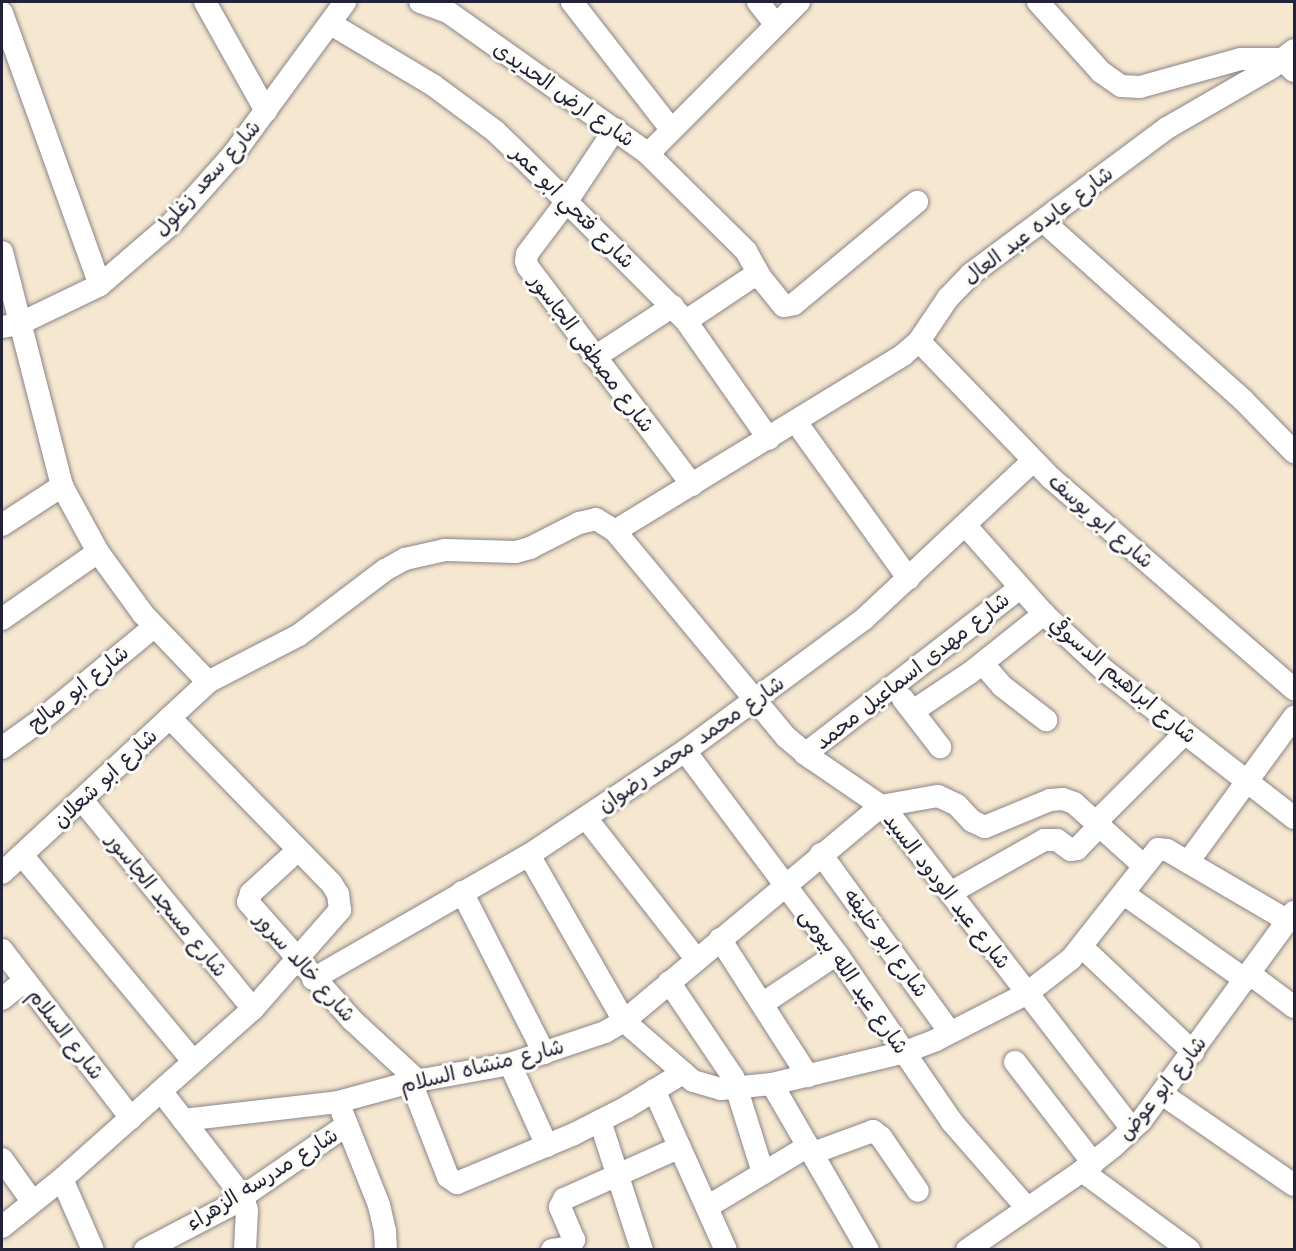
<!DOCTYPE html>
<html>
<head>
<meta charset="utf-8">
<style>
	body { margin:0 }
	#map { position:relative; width:1296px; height:1251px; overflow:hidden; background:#f5e7d0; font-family:"Comic Neue","Playpen Sans Arabic",sans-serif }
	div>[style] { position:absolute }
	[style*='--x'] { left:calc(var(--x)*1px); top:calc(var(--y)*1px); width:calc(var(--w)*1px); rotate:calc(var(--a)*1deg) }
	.roads { filter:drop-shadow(0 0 2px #8c8486) drop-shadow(0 0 2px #8c8486) }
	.minor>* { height:22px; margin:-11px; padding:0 11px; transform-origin:11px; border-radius:11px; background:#fff }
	span { translate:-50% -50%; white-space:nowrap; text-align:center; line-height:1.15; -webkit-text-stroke:6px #fdfcf7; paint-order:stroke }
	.street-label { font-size:21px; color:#22223b }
	.frame { position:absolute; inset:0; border:3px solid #22223b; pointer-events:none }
</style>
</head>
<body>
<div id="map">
	<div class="roads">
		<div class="minor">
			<i style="--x:205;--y:2;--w:125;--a:60.8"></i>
			<i style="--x:420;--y:2;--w:30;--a:20"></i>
			<i style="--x:448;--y:12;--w:242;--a:35.3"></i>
			<i style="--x:646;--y:152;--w:5;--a:-11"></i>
			<i style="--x:651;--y:151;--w:210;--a:-45.2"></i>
			<i style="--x:572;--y:2;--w:161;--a:52.1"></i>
			<i style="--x:758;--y:2;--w:29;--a:52"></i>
			<i style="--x:1038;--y:2;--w:94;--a:48"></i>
			<i style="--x:1101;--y:72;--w:24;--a:35"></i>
			<i style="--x:1121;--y:86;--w:19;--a:3"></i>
			<i style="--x:1140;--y:87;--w:105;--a:-15.5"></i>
			<i style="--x:1241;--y:59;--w:40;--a:0"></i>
			<i style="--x:1281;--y:59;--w:18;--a:43"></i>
			<i style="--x:2;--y:13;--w:289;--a:70.2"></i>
			<i style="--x:331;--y:24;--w:119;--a:30.9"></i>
			<i style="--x:433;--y:85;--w:77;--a:36.6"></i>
			<i style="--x:495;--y:131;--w:39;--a:44"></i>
			<i style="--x:523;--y:158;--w:231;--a:45"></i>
			<i style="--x:686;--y:321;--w:144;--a:54.9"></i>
			<i style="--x:615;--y:129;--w:87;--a:123.7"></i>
			<i style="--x:567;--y:201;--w:66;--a:127"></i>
			<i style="--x:527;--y:254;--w:7;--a:98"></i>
			<i style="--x:526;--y:261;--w:6;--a:72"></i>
			<i style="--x:528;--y:267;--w:273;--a:53"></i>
			<i style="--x:646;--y:152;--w:141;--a:44.7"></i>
			<i style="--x:746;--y:251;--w:31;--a:61"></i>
			<i style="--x:1043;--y:221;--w:268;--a:41.8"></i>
			<i style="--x:1243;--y:400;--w:73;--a:45.6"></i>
			<i style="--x:2;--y:252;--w:242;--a:75.6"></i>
			<i style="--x:62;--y:486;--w:75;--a:61.4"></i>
			<i style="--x:98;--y:552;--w:77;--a:54"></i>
			<i style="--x:143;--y:614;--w:94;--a:46.3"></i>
			<i style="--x:686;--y:321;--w:79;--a:-33.7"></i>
			<i style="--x:752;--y:277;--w:9;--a:6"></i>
			<i style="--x:761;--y:278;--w:36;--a:51"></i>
			<i style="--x:784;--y:306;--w:10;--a:-11"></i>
			<i style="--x:794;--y:304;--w:160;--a:-39.7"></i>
			<i style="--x:2;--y:327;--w:17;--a:-10"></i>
			<i style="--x:19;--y:324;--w:90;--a:-25.7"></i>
			<i style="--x:100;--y:285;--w:95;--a:-40.7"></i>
			<i style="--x:172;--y:223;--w:95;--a:-48.4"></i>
			<i style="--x:235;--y:152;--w:186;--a:-53.7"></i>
			<i style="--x:919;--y:341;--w:190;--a:46.1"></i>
			<i style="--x:1051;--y:478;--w:322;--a:41"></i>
			<i style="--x:595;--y:357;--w:93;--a:-33.2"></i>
			<i style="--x:796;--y:422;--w:193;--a:54.3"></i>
			<i style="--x:2;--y:525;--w:72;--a:-33"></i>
			<i style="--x:966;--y:526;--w:118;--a:48.4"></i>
			<i style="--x:1044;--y:614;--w:82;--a:43"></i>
			<i style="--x:1104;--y:670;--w:241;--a:37.9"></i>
			<i style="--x:615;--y:531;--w:338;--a:-31.4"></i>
			<i style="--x:903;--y:355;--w:21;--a:-41"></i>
			<i style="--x:919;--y:341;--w:52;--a:-56"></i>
			<i style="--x:948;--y:298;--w:33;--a:-46"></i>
			<i style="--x:971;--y:274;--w:244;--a:-36.7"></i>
			<i style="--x:1167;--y:128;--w:120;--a:-30"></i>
			<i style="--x:1271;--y:68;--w:29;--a:-38"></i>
			<i style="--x:2;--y:619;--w:117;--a:-34.9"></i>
			<i style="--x:983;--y:664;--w:29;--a:49"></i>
			<i style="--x:1002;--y:686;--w:56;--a:37.7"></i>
			<i style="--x:903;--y:699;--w:61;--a:52.4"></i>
			<i style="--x:913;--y:711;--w:69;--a:-33.7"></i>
			<i style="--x:970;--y:673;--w:95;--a:-38.6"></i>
			<i style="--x:2;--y:748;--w:48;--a:-35.7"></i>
			<i style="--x:41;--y:720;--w:146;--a:-39.5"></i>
			<i style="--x:685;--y:751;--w:254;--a:53.2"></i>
			<i style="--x:837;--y:954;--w:204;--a:55.6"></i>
			<i style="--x:952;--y:1122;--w:114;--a:48.9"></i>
			<i style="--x:805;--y:754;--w:272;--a:-37.7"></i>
			<i style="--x:82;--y:800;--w:270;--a:50.7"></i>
			<i style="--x:586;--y:818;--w:179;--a:52"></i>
			<i style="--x:1096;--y:822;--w:126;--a:-45"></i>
			<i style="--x:298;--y:850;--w:64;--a:137.5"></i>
			<i style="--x:251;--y:893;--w:9;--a:108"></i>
			<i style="--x:248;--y:902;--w:157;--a:48.6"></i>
			<i style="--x:352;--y:1020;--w:90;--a:42.7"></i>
			<i style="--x:821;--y:854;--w:220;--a:54.1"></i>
			<i style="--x:22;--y:855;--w:268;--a:50.3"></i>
			<i style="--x:529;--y:855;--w:191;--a:60.2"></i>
			<i style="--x:624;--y:1021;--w:91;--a:41"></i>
			<i style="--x:693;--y:1081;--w:29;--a:16"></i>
			<i style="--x:721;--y:1089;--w:51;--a:-5.6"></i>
			<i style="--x:772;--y:1084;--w:137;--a:-13.5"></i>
			<i style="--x:905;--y:1052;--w:33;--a:-21"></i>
			<i style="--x:936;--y:1040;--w:101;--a:-27.1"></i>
			<i style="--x:1026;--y:994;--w:57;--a:-37.9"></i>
			<i style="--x:1071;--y:959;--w:140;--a:-51.7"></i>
			<i style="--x:1158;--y:849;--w:9;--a:6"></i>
			<i style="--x:1167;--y:850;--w:140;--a:30.4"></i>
			<i style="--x:1188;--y:862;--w:180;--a:-53.8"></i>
			<i style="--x:2;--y:873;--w:281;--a:-42.8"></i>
			<i style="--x:208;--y:682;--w:102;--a:-27.3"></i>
			<i style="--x:299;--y:635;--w:108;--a:-37.1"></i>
			<i style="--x:385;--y:570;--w:23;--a:-29"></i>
			<i style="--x:405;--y:559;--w:41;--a:-12.7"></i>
			<i style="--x:445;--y:550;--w:71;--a:1.6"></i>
			<i style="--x:516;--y:552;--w:15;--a:-16"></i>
			<i style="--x:530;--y:548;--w:55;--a:-27"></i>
			<i style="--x:579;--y:523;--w:17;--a:-13"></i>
			<i style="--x:596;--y:519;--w:22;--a:32"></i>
			<i style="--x:615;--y:531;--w:268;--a:50.3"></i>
			<i style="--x:786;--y:737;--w:33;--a:40"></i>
			<i style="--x:811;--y:758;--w:85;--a:34.4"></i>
			<i style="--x:881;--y:806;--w:14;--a:45"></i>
			<i style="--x:891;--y:816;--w:395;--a:52.4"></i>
			<i style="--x:462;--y:892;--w:181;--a:63"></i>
			<i style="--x:950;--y:893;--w:108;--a:-29.4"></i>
			<i style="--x:1044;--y:840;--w:13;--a:0"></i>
			<i style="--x:1057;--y:840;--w:17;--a:36"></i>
			<i style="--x:1071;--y:850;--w:6;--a:-9"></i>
			<i style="--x:1077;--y:849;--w:32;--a:-46"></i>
			<i style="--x:1124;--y:894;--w:149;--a:35.2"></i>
			<i style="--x:720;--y:939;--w:163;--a:57.3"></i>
			<i style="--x:1082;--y:947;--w:153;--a:43.4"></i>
			<i style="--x:2;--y:950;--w:212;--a:52.5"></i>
			<i style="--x:1250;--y:974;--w:55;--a:36.9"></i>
			<i style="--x:313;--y:979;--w:249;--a:-29.9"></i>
			<i style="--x:529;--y:855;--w:187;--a:-33.7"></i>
			<i style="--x:685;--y:751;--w:222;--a:-36.4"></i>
			<i style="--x:864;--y:619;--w:231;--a:-43.1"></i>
			<i style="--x:669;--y:982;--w:115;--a:56"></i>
			<i style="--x:733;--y:1077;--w:101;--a:72.6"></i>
			<i style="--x:2;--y:999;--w:28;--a:-39"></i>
			<i style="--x:762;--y:1004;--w:90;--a:-33.7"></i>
			<i style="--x:1015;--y:1062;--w:128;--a:52.3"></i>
			<i style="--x:510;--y:1064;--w:90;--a:65.7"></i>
			<i style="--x:411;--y:1082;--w:102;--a:68.7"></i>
			<i style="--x:448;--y:1177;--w:11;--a:34"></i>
			<i style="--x:457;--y:1183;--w:127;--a:-22.7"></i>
			<i style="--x:574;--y:1134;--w:59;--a:-27"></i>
			<i style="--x:627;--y:1107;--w:66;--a:-31.3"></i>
			<i style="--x:772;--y:1084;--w:192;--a:60"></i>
			<i style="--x:654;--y:1090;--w:175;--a:65.8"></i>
			<i style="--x:161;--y:1091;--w:134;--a:52.3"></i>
			<i style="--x:243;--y:1197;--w:14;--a:73"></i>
			<i style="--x:247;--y:1210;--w:40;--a:92.9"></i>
			<i style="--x:1162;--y:1094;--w:160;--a:34.6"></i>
			<i style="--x:342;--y:1112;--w:100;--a:68.3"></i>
			<i style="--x:379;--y:1205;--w:27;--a:77"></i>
			<i style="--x:385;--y:1231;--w:19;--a:87"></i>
			<i style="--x:183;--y:1120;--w:156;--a:-6.6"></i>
			<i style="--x:338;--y:1102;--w:76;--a:-15.3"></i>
			<i style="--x:411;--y:1082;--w:101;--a:-10.3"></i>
			<i style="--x:510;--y:1064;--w:100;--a:-18.6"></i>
			<i style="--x:605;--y:1032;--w:22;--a:-30"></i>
			<i style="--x:624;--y:1021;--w:335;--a:-39.9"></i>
			<i style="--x:881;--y:806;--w:58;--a:-10"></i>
			<i style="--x:938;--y:796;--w:21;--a:25"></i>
			<i style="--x:957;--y:805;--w:22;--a:47"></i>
			<i style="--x:972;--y:821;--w:14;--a:25"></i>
			<i style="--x:985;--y:827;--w:70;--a:-22.6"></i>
			<i style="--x:1050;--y:800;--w:13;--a:-4"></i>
			<i style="--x:1063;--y:799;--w:12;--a:20"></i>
			<i style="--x:1074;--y:803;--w:94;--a:42"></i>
			<i style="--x:600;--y:1121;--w:136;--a:72"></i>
			<i style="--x:813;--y:1153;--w:64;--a:-20.1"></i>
			<i style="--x:873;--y:1131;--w:10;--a:37"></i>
			<i style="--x:881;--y:1137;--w:65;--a:55.6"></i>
			<i style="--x:2;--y:1159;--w:52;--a:54.5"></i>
			<i style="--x:1082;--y:1171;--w:133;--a:36.4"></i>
			<i style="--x:62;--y:1179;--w:77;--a:66.4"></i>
			<i style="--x:707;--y:1207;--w:118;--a:-31.1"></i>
			<i style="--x:2;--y:1227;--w:77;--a:-38.7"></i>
			<i style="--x:62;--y:1179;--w:256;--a:-41.7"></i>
			<i style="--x:253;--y:1009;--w:132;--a:-48.7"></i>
			<i style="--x:340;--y:910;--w:16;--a:-97"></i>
			<i style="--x:338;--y:894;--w:13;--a:-122"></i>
			<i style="--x:331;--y:883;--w:231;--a:-134.3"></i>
			<i style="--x:145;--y:1250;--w:95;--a:-27.6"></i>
			<i style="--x:229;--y:1206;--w:143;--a:-34.5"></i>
			<i style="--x:552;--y:1250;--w:17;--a:-10"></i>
			<i style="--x:569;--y:1247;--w:9;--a:-54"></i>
			<i style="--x:574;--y:1240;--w:36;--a:-113"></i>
			<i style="--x:560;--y:1207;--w:9;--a:-63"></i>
			<i style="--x:564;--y:1199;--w:127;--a:-24.1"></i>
			<i style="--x:967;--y:1250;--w:140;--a:-34.5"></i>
			<i style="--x:1082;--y:1171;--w:41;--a:-38"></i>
			<i style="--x:1114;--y:1146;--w:37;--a:-43"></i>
			<i style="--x:1141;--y:1121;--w:259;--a:-53.8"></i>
		</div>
	</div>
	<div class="street-label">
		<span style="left:564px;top:94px;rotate:35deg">شارع ارض الحديدى</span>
		<span style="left:207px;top:178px;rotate:-48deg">شارع سعد زغلول</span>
		<span style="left:573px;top:207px;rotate:45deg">شارع فتحي ابو عمر</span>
		<span style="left:1038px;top:225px;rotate:-37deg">شارع عايده عبد العال</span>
		<span style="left:592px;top:353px;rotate:53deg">شارع مصطفى الجاسور</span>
		<span style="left:1101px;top:521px;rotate:41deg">شارع ابو يوسف</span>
		<span style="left:912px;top:671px;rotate:-38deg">شارع مهدى اسماعيل محمد</span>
		<span style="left:1123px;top:680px;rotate:40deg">شارع ابراهيم الدسوقي</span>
		<span style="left:78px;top:688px;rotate:-39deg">شارع ابو صالح</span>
		<span style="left:691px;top:744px;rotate:-35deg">شارع محمد محمد رضوان</span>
		<span style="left:105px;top:778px;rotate:-43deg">شارع ابو شعلان</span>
		<span style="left:947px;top:891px;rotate:52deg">شارع عبد الودود السيد</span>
		<span style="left:167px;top:905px;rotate:51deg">شارع مسجد الجاسور</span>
		<span style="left:886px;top:943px;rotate:54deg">شارع ابو خليفه</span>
		<span style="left:305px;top:967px;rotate:48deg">شارع خالد سرور</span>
		<span style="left:854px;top:981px;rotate:55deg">شارع عبد الله بيومى</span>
		<span style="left:66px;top:1034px;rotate:52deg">شارع السلام</span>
		<span style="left:482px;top:1066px;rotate:-14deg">شارع منشاه السلام</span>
		<span style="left:1162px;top:1088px;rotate:-51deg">شارع ابو عوض</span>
		<span style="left:262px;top:1179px;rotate:-32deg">شارع مدرسه الزهراء</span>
	</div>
	<div class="frame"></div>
</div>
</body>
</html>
